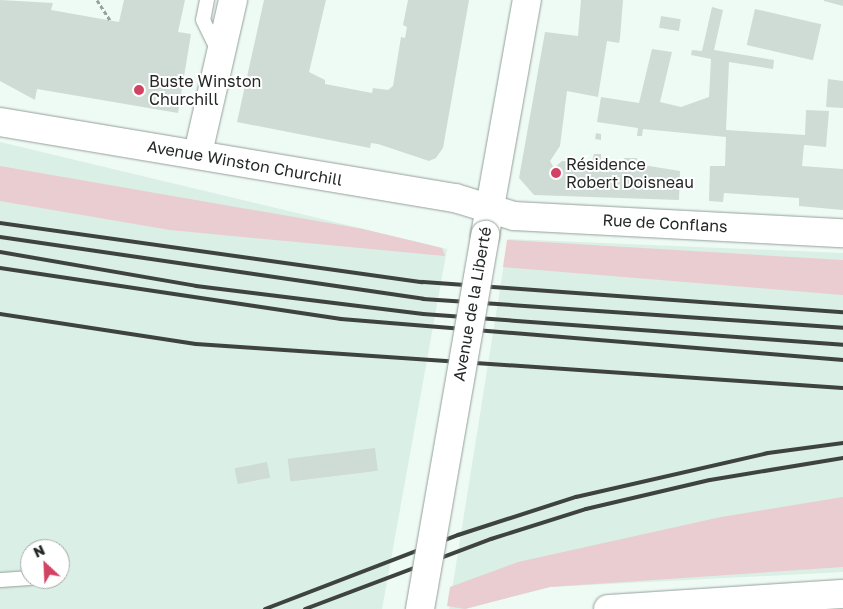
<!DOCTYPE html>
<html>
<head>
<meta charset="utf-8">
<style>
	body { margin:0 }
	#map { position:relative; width:843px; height:609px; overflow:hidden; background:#eefaf4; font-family:"Golos Text",sans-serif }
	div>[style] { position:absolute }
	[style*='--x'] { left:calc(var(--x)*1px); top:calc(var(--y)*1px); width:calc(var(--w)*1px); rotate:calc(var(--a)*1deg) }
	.built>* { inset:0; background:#daefe5 }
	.green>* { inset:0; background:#eacdd0 }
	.building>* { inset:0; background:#cfdbd5; transform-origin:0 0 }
	.path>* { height:3px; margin-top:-1.5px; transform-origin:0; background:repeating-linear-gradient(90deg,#99a19d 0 4px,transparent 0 6.5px) }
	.roads { filter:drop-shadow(0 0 1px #94a09a) drop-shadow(0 0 1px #94a09a) }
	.service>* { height:14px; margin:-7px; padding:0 7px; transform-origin:7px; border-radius:7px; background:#fff }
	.minor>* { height:28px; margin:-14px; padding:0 14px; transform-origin:14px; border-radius:14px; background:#fff }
	.secondary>* { height:28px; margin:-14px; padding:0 14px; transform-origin:14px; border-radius:14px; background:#fff }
	.rail>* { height:4px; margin:-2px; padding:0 2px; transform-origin:2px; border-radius:2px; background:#3e4340 }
	.bridges { filter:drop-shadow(0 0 1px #94a09a) drop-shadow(0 0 1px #94a09a) }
	.secondary-bridge>* { height:28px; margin:-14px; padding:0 14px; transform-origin:14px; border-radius:14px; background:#fff }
	.dots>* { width:14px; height:14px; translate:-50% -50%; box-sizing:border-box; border:2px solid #fff; border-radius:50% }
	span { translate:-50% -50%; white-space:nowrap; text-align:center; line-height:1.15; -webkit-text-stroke:4px #fff; paint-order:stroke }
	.poi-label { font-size:16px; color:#242826 }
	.left { translate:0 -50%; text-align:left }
	.street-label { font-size:16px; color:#242826 }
	.north { position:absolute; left:20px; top:539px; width:50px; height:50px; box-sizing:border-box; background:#fff; border:1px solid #a7a9a8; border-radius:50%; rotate:335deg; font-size:14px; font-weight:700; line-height:20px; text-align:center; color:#242826 }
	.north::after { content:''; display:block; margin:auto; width:18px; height:22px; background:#d24263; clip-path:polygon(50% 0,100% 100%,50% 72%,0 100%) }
</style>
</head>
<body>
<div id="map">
	<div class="built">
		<i style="clip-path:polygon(evenodd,0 142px,447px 249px,382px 609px,0 609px,0 142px,30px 549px,60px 549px,60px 579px,30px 579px,30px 549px)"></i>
		<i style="clip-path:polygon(508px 239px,843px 253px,843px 572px,550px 587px,465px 609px,449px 609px)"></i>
	</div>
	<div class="green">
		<i style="clip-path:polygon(0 166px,363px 229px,442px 248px,445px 256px,170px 230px,0 201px)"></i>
		<i style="clip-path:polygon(507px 240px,843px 260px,843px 295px,503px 267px)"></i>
		<i style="clip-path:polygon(843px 497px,843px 567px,550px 587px,465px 609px,447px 606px,450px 587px,518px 562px,721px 517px)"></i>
	</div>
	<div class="building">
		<i style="clip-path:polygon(0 0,53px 3px,51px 10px,119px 22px,124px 0,185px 0,178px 32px,191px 34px,178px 113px,37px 89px,35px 100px,0 81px)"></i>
		<i style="clip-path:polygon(264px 0,326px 0,309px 72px,325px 80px,325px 84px,372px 93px,373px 88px,388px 90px,393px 86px,401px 37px,405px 38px,407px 27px,403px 25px,408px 0,469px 0,443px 148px,436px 158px,429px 161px,378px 144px,371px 143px,370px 148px,237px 122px)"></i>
		<i style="clip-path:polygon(581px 0,623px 0,620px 38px,619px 43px,607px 41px,598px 97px,567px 91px,560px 146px,550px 161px,554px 168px,562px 161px,592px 162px,594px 154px,601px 154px,601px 164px,623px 165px,624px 158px,637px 158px,637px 164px,680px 171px,679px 200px,534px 195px,519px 178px,545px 32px,578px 36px)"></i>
		<i style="clip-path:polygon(843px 0,843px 6px,824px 1px,824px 0)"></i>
		<i style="clip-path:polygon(712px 7px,723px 10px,714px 50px,774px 60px,773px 69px,729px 62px,726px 130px,805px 135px,806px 110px,829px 111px,826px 147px,804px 145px,802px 166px,843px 169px,843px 210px,799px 206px,799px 198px,724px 193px,723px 202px,709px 201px,710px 166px,725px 166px,726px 137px,643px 129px,642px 136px,637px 136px,638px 128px,597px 122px,601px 97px,639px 103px,652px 49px,672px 52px,660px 102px,681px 107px,709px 97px,711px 59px,691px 55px,692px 50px,702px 51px)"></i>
		<i style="left:755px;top:9px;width:68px;height:37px;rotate:13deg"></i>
		<i style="left:661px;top:16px;width:20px;height:12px;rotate:9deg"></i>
		<i style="clip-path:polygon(828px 79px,843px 81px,843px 108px,826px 107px)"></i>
		<i style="clip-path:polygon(596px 133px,601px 134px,601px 140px,595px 139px)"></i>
		<i style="left:375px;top:448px;width:23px;height:88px;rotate:83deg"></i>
		<i style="left:267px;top:462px;width:16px;height:33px;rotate:79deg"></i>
	</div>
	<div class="path">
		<i style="--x:97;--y:0;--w:24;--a:57"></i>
	</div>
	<div class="roads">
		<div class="service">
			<i style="--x:207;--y:0;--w:20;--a:101"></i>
			<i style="--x:203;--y:20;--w:37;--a:64"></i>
			<i style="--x:0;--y:580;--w:30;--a:-4"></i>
		</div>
		<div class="minor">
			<i style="--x:0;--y:122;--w:461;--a:9.5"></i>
			<i style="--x:455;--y:198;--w:62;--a:17"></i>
			<i style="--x:514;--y:216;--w:329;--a:3"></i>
			<i style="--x:198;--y:153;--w:157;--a:-77.1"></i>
			<i style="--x:608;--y:609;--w:235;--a:-3.7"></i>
		</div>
		<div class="secondary">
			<i style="--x:485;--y:235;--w:239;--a:-79.9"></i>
		</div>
	</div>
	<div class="rail">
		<i style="--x:0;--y:223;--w:426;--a:8"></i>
		<i style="--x:422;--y:282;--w:422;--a:4.1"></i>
		<i style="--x:0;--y:237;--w:428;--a:8.3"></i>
		<i style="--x:423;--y:299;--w:421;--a:3.9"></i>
		<i style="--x:0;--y:252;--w:199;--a:9.8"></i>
		<i style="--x:196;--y:286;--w:229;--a:7"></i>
		<i style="--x:423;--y:314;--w:421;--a:4.2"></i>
		<i style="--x:0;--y:268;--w:345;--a:8.5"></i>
		<i style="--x:341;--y:319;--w:504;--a:4.67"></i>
		<i style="--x:0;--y:314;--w:198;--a:8.7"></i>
		<i style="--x:196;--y:344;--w:648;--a:3.89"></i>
		<i style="--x:265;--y:609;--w:207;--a:-21"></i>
		<i style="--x:458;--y:535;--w:124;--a:-17.9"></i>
		<i style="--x:576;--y:497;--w:197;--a:-12.9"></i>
		<i style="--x:768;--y:453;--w:76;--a:-7.6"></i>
		<i style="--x:305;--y:609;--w:199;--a:-20.6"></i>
		<i style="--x:491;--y:539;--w:100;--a:-17.5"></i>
		<i style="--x:586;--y:509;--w:127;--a:-13.2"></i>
		<i style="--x:710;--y:480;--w:135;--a:-9.4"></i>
	</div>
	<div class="bridges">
		<div class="secondary-bridge">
			<i style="--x:420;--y:609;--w:380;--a:-80.1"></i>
		</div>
	</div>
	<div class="dots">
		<i style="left:139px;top:90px;background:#d24263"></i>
		<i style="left:556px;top:173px;background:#d24263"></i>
	</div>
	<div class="poi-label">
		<span class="left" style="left:149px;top:90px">Buste Winston<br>Churchill</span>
		<span class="left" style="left:566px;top:173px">Résidence<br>Robert Doisneau</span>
	</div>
	<div class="street-label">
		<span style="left:245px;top:163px;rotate:10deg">Avenue Winston Churchill</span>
		<span style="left:665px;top:223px;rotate:3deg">Rue de Conflans</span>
		<span style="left:472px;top:304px;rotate:-80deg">Avenue de la Liberté</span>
	</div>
	<div class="north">N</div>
</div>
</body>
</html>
